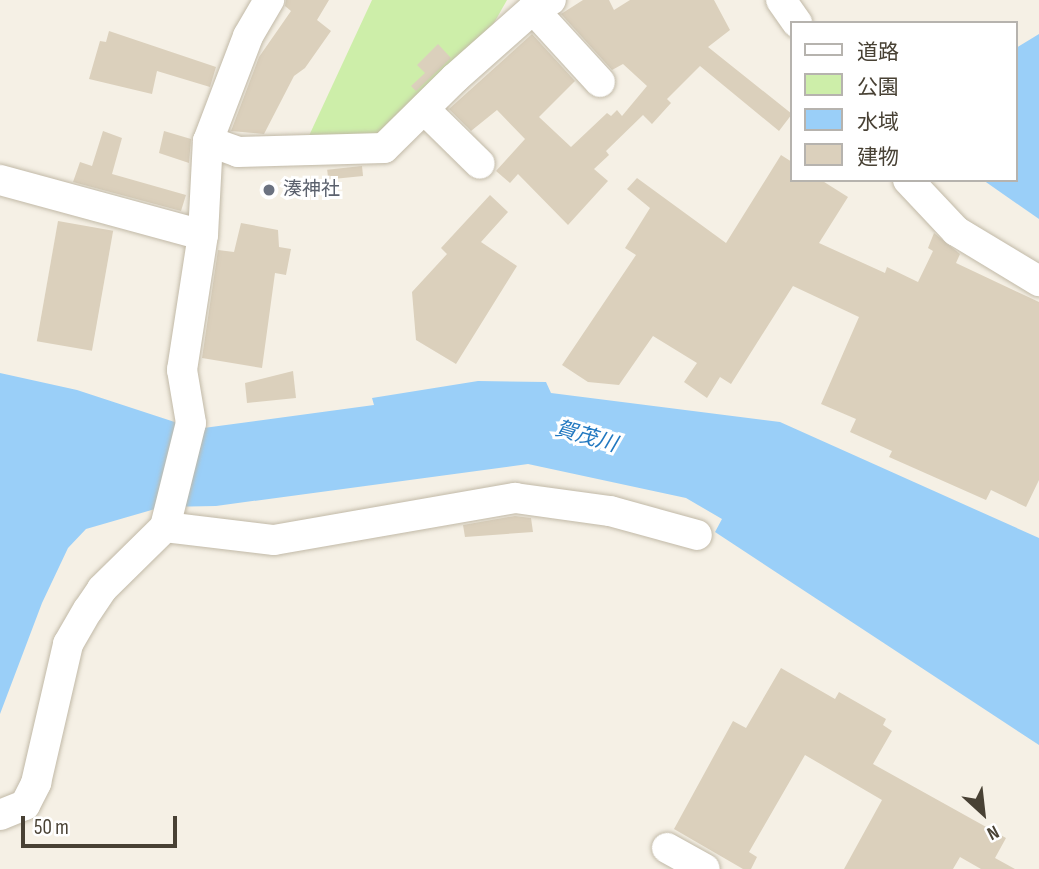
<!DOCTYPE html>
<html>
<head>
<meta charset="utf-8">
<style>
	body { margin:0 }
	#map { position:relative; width:1039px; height:869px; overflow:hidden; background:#f5f0e5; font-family:"Sofia Sans Condensed","Noto Sans JP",sans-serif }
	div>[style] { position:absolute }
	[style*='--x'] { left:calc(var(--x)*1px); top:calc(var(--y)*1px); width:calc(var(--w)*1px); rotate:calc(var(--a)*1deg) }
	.green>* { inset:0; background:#cdeea9 }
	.water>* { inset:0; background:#9acff8 }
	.building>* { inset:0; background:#dbd0bc; transform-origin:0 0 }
	.roads { filter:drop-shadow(0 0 2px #c1b9a7) drop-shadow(0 0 2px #c1b9a7) }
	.minor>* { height:30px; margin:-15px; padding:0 15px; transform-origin:15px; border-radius:15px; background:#fff }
	.dots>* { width:19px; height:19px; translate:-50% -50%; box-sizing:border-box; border:4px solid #fff; border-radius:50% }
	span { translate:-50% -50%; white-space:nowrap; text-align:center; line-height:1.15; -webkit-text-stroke:6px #fff; paint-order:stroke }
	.worship-label { font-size:19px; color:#5b616d }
	.left { translate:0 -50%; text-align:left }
	.water-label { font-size:21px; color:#2178c0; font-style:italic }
	.legend { position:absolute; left:790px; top:21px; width:228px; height:161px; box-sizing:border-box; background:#fff; border:2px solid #b6b3ae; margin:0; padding:9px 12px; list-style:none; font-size:21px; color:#484134 }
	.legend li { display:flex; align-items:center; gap:14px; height:35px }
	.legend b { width:35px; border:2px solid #b6b3ae }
	.north { position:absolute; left:948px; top:778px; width:70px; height:70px; -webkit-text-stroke:5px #fff; paint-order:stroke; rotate:153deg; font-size:19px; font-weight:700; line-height:28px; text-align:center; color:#484134 }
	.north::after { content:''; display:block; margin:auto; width:24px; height:32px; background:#484134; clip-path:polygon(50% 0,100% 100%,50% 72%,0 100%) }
	.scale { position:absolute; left:21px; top:816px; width:156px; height:32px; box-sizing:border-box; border:4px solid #484134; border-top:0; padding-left:9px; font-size:21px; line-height:24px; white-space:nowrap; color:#484134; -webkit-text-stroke:5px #fff; paint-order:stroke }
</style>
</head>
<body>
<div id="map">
	<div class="green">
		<i style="clip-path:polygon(372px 0,507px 0,486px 37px,384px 141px,301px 153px)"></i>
	</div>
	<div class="water">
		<i style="clip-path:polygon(1039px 34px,1039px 219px,983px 180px,1016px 180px,1016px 48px)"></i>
		<i style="clip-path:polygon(0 373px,77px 390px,196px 429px,374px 405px,372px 398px,478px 381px,546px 382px,551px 393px,780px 422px,1039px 538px,1039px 745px,715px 532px,722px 519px,686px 498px,528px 464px,216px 506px,162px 507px,86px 529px,68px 548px,42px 603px,0 714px)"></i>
	</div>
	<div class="building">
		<i style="clip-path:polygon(286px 0,329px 0,317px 20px,331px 31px,305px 68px,294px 76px,264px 134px,231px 131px,259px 57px,291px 11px,285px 6px)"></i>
		<i style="clip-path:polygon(583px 0,609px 0,614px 10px,630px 0,714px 0,730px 30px,708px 47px,792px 114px,779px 131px,700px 66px,667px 99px,671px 103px,652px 124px,643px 115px,606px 151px,609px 155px,594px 169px,608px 181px,568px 225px,518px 174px,510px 183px,496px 171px,525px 139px,497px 110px,471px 131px,449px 109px,532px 34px,575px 81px,539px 117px,571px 147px,607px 113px,611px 116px,617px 110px,622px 116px,647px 86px,623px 64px,612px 70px,561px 14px)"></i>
		<i style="clip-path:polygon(109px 31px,216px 67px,210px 87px,157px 71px,152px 94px,89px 79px,100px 41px,106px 42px)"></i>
		<i style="clip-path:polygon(438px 44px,451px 58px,416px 91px,411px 86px,425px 73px,417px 65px)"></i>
		<i style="clip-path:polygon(103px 131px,122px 138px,112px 174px,186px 195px,181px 211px,73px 182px,80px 162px,92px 166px)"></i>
		<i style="clip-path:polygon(164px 131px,191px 139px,189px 163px,159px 153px)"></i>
		<i style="clip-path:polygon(781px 155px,792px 162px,792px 180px,821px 180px,848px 197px,819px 243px,885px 273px,887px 267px,918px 282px,933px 251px,928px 248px,934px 233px,960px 254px,956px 263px,1039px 302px,1039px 480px,1026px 507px,991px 490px,986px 500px,889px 457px,892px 451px,850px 432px,856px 419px,821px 404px,859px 317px,793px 286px,731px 384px,720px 377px,707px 398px,684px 382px,697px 363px,653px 336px,619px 385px,588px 382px,562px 365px,636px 255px,625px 248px,650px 208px,627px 189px,637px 178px,726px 243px)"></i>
		<i style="left:362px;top:166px;width:10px;height:35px;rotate:84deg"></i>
		<i style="clip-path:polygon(490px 195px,508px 212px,481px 242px,517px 266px,456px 364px,416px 340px,412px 292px,447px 254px,441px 248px)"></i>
		<i style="left:58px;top:221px;width:56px;height:122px;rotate:10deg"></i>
		<i style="clip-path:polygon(241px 223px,278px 230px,279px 247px,291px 249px,286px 275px,275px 273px,262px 368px,202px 358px,218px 250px,234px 252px)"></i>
		<i style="clip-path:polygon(293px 371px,296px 398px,247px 403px,245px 383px)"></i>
		<i style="clip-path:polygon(515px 516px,531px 518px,533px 532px,465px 537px,463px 525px)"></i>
		<i style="clip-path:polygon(781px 668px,835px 699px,839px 692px,886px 719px,883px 725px,892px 731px,873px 764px,1006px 838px,995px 858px,1015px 869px,981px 869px,960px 857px,953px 869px,844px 869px,882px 800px,805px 755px,749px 852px,757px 857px,751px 869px,743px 869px,674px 829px,733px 721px,746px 728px)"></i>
	</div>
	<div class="roads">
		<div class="minor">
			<i style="--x:781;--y:0;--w:28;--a:55"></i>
			<i style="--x:533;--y:9;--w:99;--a:47.5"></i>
			<i style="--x:424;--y:109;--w:78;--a:44.5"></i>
			<i style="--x:208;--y:141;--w:32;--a:20"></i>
			<i style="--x:238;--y:152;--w:146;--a:-1.6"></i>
			<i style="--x:384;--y:148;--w:100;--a:-44.6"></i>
			<i style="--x:455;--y:78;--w:104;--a:-41.5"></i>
			<i style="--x:533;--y:9;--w:20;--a:-27"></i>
			<i style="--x:0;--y:180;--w:210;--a:15.2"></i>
			<i style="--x:908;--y:180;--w:70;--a:46.7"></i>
			<i style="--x:956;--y:231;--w:97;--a:31.1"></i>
			<i style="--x:165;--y:527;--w:110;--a:6.8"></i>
			<i style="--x:274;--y:540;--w:245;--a:-9.9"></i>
			<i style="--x:515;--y:498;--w:96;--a:7.8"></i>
			<i style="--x:610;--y:511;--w:90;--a:15.4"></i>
			<i style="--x:0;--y:815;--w:27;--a:-22"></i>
			<i style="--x:25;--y:805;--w:25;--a:-63"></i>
			<i style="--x:36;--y:783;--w:143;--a:-77"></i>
			<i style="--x:68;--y:644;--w:39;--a:-60"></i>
			<i style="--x:88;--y:610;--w:25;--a:-56"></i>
			<i style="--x:102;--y:589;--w:88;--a:-44.5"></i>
			<i style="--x:165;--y:527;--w:107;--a:-76"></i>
			<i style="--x:191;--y:423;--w:54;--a:-99.6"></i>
			<i style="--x:182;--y:370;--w:137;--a:-81.2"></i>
			<i style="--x:203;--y:235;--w:94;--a:-87"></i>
			<i style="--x:208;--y:141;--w:112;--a:-69.1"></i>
			<i style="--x:248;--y:36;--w:42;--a:-59.7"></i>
			<i style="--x:667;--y:848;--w:43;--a:28.9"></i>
		</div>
	</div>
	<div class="dots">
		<i style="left:269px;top:190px;background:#6b7280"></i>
	</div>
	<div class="worship-label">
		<span class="left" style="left:283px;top:190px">湊神社</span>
	</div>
	<div class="water-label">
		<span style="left:586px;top:437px;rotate:16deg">賀茂川</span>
	</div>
	<ul class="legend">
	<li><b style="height:9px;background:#fff"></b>道路</li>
	<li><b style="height:19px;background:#cdeea9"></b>公園</li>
	<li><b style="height:19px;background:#9acff8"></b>水域</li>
	<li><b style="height:19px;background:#dbd0bc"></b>建物</li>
	</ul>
	<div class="north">N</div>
	<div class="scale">50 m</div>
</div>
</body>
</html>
